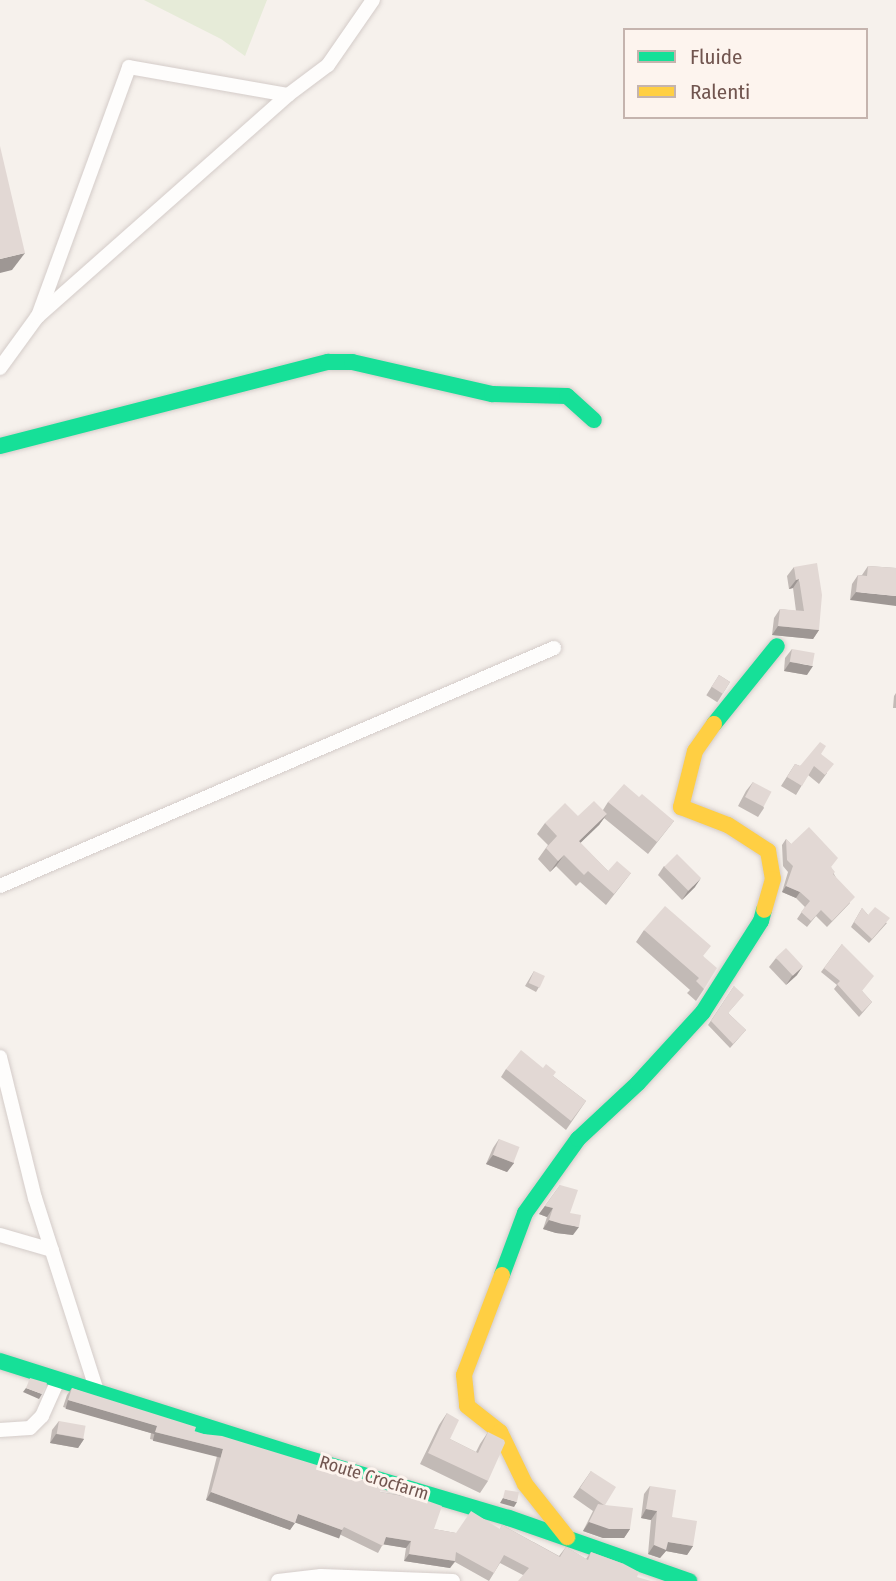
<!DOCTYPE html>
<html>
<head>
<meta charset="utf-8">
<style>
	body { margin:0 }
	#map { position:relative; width:896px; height:1581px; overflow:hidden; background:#f6f1ec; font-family:"Fira Sans Condensed",sans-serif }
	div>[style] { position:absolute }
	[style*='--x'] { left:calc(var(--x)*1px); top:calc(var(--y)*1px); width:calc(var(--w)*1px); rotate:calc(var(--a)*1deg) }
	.green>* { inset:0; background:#e6ebd8 }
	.roads { filter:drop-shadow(0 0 2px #d4ccc9) drop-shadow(0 0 2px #d4ccc9) }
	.street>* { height:14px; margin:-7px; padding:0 7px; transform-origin:7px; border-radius:7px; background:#fefdfc }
	.fast>* { height:16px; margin:-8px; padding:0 8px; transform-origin:8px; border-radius:8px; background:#16e098 }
	.slow>* { height:16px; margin:-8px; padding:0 8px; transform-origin:8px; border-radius:8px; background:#ffcf43 }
	.wall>* { inset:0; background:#c2bab6; transform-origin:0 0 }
	.shaded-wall>* { inset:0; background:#9e9794; transform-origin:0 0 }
	.building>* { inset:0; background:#e2d8d4; transform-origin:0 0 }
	span { translate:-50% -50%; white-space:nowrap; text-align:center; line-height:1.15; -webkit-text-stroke:6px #fdf4ee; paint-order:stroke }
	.street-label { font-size:18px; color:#71554f }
	.legend { position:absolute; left:623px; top:28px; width:245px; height:91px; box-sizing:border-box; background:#fdf4ee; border:2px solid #c5b4ae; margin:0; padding:9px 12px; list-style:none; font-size:21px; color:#71554f }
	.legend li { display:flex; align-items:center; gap:14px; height:35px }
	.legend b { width:35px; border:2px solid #c5b4ae }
</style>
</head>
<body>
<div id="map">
	<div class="green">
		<i style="clip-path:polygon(144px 0,267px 0,245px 56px,221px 39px)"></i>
	</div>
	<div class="roads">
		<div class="street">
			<i style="--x:38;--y:316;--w:265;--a:-69.9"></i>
			<i style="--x:129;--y:67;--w:161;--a:10"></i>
			<i style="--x:0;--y:368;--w:63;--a:-54"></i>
			<i style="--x:37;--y:317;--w:335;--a:-41.5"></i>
			<i style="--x:288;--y:95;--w:50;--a:-36.9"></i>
			<i style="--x:328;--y:65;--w:79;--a:-55.3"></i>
			<i style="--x:0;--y:886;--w:603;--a:-23.25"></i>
			<i style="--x:0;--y:1057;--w:145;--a:76.1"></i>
			<i style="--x:35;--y:1198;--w:203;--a:72.2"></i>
			<i style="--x:0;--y:1235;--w:54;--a:16.1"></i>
			<i style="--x:0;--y:1430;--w:30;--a:-4"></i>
			<i style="--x:30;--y:1428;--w:17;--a:-45"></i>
			<i style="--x:42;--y:1416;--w:39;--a:-66"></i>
			<i style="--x:278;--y:1581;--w:43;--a:-6.6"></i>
			<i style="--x:321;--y:1576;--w:132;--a:2.2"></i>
		</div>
		<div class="fast">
			<i style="--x:0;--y:446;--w:339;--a:-14.4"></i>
			<i style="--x:328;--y:362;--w:24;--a:0"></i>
			<i style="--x:352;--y:362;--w:144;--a:12.9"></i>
			<i style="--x:492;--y:394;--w:75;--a:1.5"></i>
			<i style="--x:567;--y:396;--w:36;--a:42"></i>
			<i style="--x:714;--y:724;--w:100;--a:-51.1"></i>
			<i style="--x:502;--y:1275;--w:66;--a:-69.6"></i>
			<i style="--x:525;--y:1213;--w:91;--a:-54.4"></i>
			<i style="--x:578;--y:1139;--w:82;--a:-43"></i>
			<i style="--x:638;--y:1083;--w:96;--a:-47.5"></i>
			<i style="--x:703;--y:1012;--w:108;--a:-57.5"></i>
			<i style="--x:761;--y:921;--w:11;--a:-75"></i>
			<i style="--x:0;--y:1361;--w:311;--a:17.6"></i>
			<i style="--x:296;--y:1455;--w:222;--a:16.5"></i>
			<i style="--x:509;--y:1518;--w:191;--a:19.3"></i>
		</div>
		<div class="slow">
			<i style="--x:714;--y:724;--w:33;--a:125"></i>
			<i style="--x:695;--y:751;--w:58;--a:104"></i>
			<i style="--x:681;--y:807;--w:50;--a:21"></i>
			<i style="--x:728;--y:825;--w:48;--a:33"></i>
			<i style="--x:768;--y:851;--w:28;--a:80"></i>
			<i style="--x:773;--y:879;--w:32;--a:106"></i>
			<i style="--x:502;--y:1275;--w:107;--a:110.8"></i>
			<i style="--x:464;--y:1375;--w:31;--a:84"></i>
			<i style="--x:467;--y:1406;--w:42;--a:38.2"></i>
			<i style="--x:500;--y:1432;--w:58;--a:64.3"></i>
			<i style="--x:525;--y:1484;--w:68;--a:51.6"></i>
		</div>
	</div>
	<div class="wall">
		<i style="clip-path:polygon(868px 566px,896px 568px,850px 600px,852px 584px,858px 575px,862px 575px)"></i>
		<i style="clip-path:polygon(794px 567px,819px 630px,813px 639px,772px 635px,774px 618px,780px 609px,796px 611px,793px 588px,789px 589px,787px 576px)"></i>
		<i style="clip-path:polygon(792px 649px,807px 675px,784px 671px,785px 658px)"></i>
		<i style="left:719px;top:675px;width:13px;height:24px;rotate:32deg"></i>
		<i style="clip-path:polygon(896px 693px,896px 708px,893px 708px,894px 696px)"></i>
		<i style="clip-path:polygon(821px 754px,827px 773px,819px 784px,808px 775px,796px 795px,781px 786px,795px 764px,800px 766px)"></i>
		<i style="clip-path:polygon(753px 782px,764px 808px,758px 817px,738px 806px,746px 791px)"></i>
		<i style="clip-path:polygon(639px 797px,674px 821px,648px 854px,604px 818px,599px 825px,580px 843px,608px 871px,631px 873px,606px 905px,580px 882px,576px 886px,556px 866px,550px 872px,538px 859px,548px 845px,537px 834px,545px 823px,578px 816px,603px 810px,608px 802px)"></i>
		<i style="clip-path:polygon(786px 839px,791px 844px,831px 867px,834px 874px,850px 903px,827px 927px,816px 916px,807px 927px,797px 919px,805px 907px,796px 898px,782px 892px,788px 872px,783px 866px,782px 845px)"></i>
		<i style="clip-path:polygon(664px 866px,695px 887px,682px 900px,658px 875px)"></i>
		<i style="clip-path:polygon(862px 908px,868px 915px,887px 923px,869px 943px,851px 927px)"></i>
		<i style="clip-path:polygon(644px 930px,704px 957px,704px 989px,696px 1001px,687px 993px,690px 990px,636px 942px)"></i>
		<i style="clip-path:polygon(842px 944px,862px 991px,872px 1002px,859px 1017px,834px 989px,837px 985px,821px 972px)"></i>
		<i style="clip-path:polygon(776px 958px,797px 975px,786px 985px,769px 967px)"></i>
		<i style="clip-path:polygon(534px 971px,539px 987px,536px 992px,525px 986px)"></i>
		<i style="clip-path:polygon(734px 986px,740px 999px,728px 1013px,746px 1030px,730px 1048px,708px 1025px)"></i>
		<i style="clip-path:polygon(506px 1069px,553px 1076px,586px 1101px,566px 1130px,501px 1077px)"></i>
		<i style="clip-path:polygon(499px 1139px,514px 1163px,507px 1172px,486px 1164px,493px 1148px)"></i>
		<i style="clip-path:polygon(560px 1185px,570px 1213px,573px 1235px,556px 1233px,543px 1229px,547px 1217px,539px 1214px)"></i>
		<i style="clip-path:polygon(72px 1388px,194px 1433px,380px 1492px,406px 1496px,408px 1494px,434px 1529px,456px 1533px,500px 1529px,502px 1525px,559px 1556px,566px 1547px,586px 1559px,591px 1552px,624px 1564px,523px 1575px,500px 1563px,489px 1581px,455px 1562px,450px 1568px,404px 1561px,406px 1548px,383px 1544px,378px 1553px,339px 1534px,337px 1537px,295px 1522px,290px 1530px,206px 1500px,217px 1456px,150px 1439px,151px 1433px,63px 1407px,67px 1395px)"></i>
		<i style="clip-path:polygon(447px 1413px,450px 1439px,476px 1452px,480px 1444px,488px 1432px,488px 1481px,480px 1493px,420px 1464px,439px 1425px)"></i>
		<i style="clip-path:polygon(59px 1421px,84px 1439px,78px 1448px,50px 1443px,52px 1430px)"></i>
		<i style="clip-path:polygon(591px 1471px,605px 1505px,630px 1529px,624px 1538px,603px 1538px,583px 1531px,593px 1511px,573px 1497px)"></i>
		<i style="clip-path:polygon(650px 1486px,693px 1546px,687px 1555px,666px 1551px,660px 1558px,648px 1554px,651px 1520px,641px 1518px,644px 1494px)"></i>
	</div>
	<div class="shaded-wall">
		<i style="clip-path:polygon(25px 253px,12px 270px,0 273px,0 259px)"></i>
		<i style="clip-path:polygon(799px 579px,793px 588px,789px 589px,796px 580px)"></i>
		<i style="clip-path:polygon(856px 592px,896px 596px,896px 606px,850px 600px)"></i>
		<i style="clip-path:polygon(778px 626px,819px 630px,813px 639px,772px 635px)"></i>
		<i style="clip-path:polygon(790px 662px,813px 666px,807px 675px,784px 671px)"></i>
		<i style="clip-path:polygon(607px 814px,599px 825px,571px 852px,579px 841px)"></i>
		<i style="clip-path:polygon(564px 855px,556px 866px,550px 872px,558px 861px)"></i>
		<i style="clip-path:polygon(701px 878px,695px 887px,682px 900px,688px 891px)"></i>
		<i style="clip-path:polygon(786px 886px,800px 892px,796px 898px,782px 892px)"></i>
		<i style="clip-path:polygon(803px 966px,797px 975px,786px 985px,792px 976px)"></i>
		<i style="clip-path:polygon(493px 1155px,514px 1163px,507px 1172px,486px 1164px)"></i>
		<i style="clip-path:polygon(545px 1206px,553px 1208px,547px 1217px,539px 1214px)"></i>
		<i style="clip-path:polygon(549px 1220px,579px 1227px,573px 1235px,556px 1233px,543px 1229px)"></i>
		<i style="clip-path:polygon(26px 1388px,42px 1394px,39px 1399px,23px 1392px)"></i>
		<i style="left:68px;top:1400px;width:93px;height:9px;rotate:16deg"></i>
		<i style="left:155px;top:1432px;width:70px;height:9px;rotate:14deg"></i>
		<i style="clip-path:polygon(56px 1434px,84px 1439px,78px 1448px,50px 1443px)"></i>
		<i style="clip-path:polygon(211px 1492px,295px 1523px,290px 1530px,221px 1505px,206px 1500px)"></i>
		<i style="clip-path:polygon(503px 1498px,517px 1502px,514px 1507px,500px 1503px)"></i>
		<i style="clip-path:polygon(646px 1509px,657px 1511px,651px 1520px,641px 1518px)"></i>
		<i style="left:298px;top:1514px;width:47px;height:9px;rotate:20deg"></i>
		<i style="clip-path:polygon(589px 1522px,630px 1529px,624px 1538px,603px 1538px,583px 1531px)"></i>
		<i style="clip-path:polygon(386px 1537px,411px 1541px,406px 1548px,381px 1544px)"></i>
		<i style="clip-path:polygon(668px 1542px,693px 1546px,687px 1555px,666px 1551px,660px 1558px,648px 1554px,654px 1545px)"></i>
		<i style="clip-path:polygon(409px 1554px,455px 1561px,450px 1568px,404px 1561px)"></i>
	</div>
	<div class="building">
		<i style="clip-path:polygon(0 146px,25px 253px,0 259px)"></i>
		<i style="clip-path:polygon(817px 563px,822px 595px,819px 630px,778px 626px,780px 609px,804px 611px,799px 579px,796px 580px,794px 567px)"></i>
		<i style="clip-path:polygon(868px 566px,896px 568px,896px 596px,856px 592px,858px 575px,867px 576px)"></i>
		<i style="left:792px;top:649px;width:23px;height:13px;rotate:10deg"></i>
		<i style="left:719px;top:675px;width:13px;height:14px;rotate:32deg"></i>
		<i style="clip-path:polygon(820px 742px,826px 746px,821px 754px,834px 764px,825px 775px,814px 766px,802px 786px,787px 777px,795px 764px,800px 766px)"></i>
		<i style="left:753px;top:782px;width:21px;height:17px;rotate:28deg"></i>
		<i style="clip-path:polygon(624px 784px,639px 797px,642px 794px,674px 821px,657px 842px,608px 802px)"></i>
		<i style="clip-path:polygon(594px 801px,607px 814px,579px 841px,608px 871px,617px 861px,631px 873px,614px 894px,588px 871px,584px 875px,564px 855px,558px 861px,546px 848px,557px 836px,545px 823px,565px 803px,578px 816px)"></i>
		<i style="clip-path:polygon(809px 827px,838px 858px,831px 867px,835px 872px,833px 874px,855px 897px,832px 921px,821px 910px,811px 921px,801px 912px,810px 901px,800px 892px,786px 886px,793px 866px,787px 860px,786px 839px,791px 844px)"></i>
		<i style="left:677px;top:854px;width:34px;height:18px;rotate:45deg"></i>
		<i style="clip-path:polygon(665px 906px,711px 946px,703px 956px,717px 968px,704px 989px,696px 981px,699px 978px,644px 930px)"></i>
		<i style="clip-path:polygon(875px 907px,890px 918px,872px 939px,854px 922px,862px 908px,868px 915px)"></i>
		<i style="clip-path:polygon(842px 944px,874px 976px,862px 991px,872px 1002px,862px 1012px,837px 984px,840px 981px,824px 968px)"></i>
		<i style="left:786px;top:948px;width:25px;height:14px;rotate:47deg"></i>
		<i style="left:534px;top:971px;width:12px;height:13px;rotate:24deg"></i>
		<i style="clip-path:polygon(734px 986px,744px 995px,728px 1013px,746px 1030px,733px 1044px,711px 1021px)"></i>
		<i style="clip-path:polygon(521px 1050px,543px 1068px,546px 1064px,556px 1072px,553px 1076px,586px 1101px,571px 1121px,506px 1069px)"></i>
		<i style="left:499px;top:1139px;width:22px;height:17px;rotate:21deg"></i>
		<i style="clip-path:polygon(560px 1185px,578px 1190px,570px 1213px,581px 1215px,579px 1227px,562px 1224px,549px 1220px,553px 1208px,545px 1206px)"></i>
		<i style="clip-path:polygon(30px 1378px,47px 1383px,42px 1394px,26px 1388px)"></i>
		<i style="clip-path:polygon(72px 1388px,196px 1427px,194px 1433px,222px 1436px,382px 1485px,380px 1492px,408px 1497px,408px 1494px,442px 1506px,434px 1529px,456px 1533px,471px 1511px,500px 1529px,502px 1525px,560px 1557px,566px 1547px,588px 1560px,591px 1552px,624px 1564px,639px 1572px,637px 1577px,651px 1581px,518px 1581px,529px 1568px,504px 1555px,494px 1573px,456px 1552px,455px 1561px,409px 1554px,411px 1541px,386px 1537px,383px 1546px,344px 1527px,342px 1530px,298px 1514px,295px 1523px,211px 1492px,223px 1449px,155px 1432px,157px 1426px,68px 1400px)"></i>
		<i style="clip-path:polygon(447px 1413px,459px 1420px,450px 1439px,478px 1453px,488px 1432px,504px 1440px,505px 1443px,488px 1481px,428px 1453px)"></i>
		<i style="left:59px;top:1421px;width:27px;height:13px;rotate:10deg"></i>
		<i style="clip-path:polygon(591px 1471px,616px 1487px,605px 1505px,633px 1508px,630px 1529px,609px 1529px,589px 1522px,598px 1504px,604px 1505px,580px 1488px)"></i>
		<i style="clip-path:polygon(650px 1486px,676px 1490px,672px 1517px,697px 1521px,693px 1546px,668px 1542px,666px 1550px,654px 1545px,657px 1511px,646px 1509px)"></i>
		<i style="clip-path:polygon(505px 1490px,519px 1492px,517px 1502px,503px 1498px)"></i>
	</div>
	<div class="street-label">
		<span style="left:374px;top:1478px;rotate:17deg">Route Crocfarm</span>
	</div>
	<ul class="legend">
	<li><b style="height:9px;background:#16e098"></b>Fluide</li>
	<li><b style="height:9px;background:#ffcf43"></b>Ralenti</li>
	</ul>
</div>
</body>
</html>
